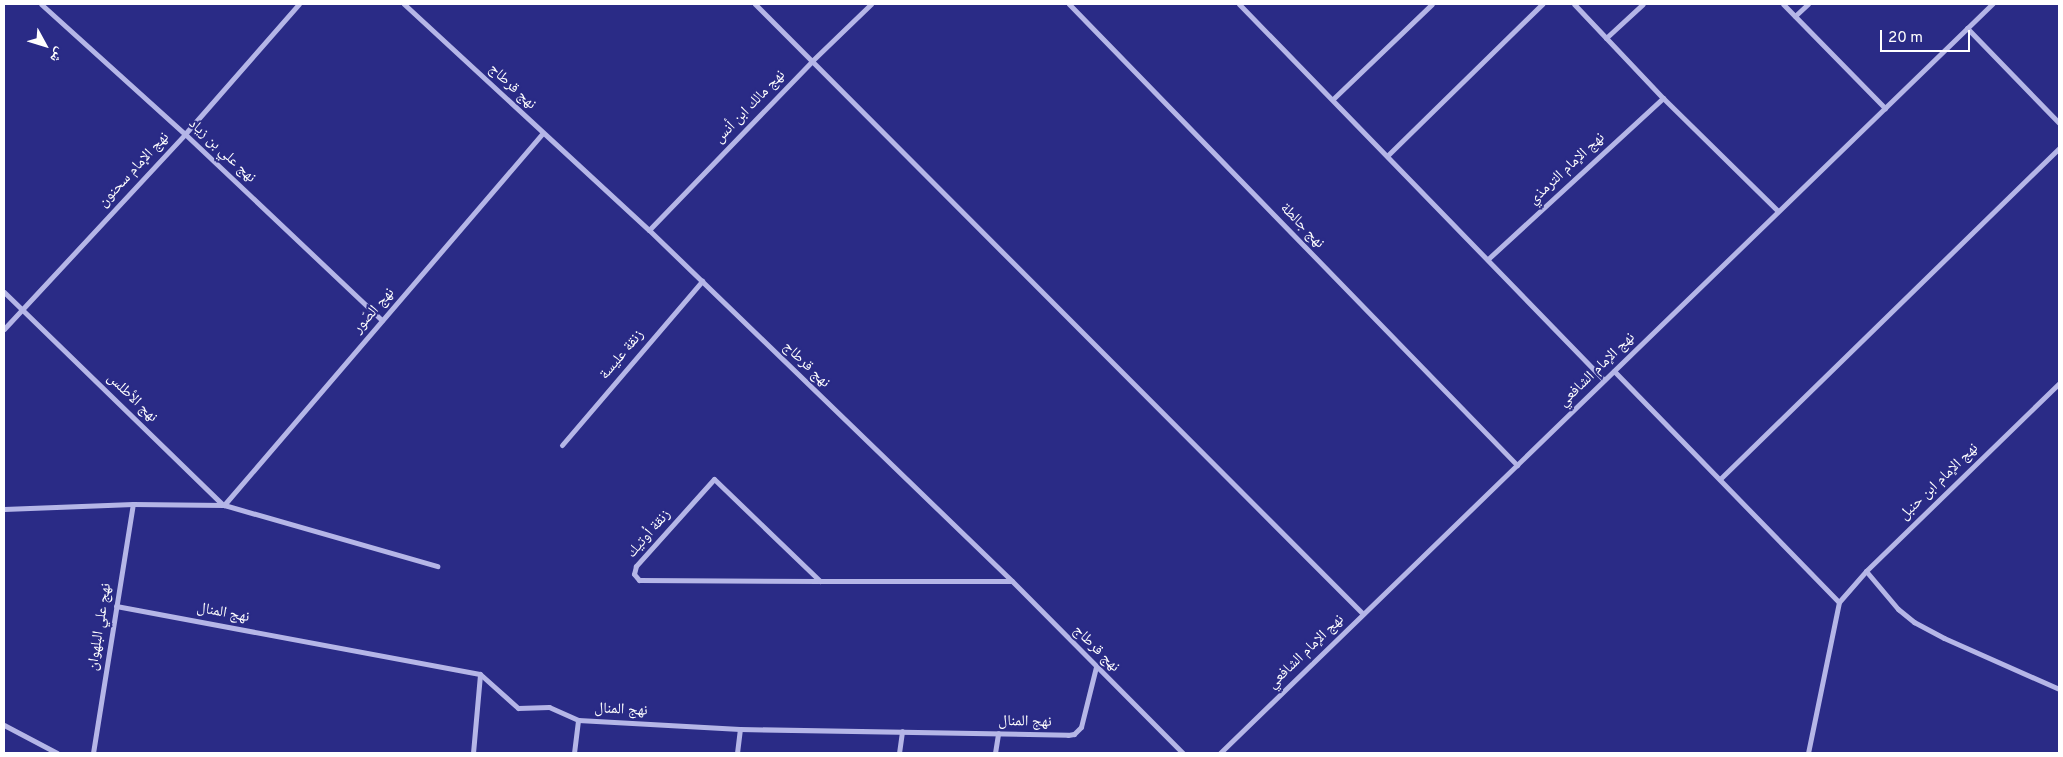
<!DOCTYPE html>
<html>
<head>
<meta charset="utf-8">
<style>
	body { margin:0 }
	#map { position:relative; width:2063px; height:757px; overflow:hidden; background:#2a2b86; font-family:Overpass,"Noto Naskh Arabic",sans-serif }
	div>[style] { position:absolute }
	[style*='--x'] { left:calc(var(--x)*1px); top:calc(var(--y)*1px); width:calc(var(--w)*1px); rotate:calc(var(--a)*1deg) }
	.minor>* { height:5px; margin:-2.5px; padding:0 2.5px; transform-origin:2.5px; border-radius:2.5px; background:#b5b6e7 }
	span { translate:-50% -50%; white-space:nowrap; text-align:center; line-height:1.15; -webkit-text-stroke:4px #2a2b86; paint-order:stroke }
	.street-label { font-size:15px; color:#fff }
	.frame { position:absolute; inset:0; border:5px solid #fff; pointer-events:none }
	.north { position:absolute; left:20px; top:20px; width:50px; height:50px; -webkit-text-stroke:4px #2a2b86; paint-order:stroke; rotate:129deg; font-size:14px; font-weight:700; line-height:20px; text-align:center; color:#fff }
	.north::after { content:''; display:block; margin:auto; width:18px; height:22px; background:#fff; clip-path:polygon(50% 0,100% 100%,50% 72%,0 100%) }
	.scale { position:absolute; left:1880px; top:30px; width:90px; height:22px; box-sizing:border-box; border:2px solid #fff; border-top:0; padding-left:6px; font-size:15px; line-height:18px; white-space:nowrap; color:#fff; -webkit-text-stroke:4px #2a2b86; paint-order:stroke }
</style>
</head>
<body>
<div id="map">
	<div class="minor">
		<i style="--x:41;--y:4;--w:194;--a:42.1"></i>
		<i style="--x:185;--y:134;--w:271;--a:43.4"></i>
		<i style="--x:404;--y:4;--w:333;--a:42.7"></i>
		<i style="--x:649;--y:230;--w:505;--a:44.04"></i>
		<i style="--x:1012;--y:581;--w:243;--a:45.2"></i>
		<i style="--x:755;--y:4;--w:861;--a:45.09"></i>
		<i style="--x:1069;--y:4;--w:643;--a:45.82"></i>
		<i style="--x:1239;--y:4;--w:524;--a:45.85"></i>
		<i style="--x:1574;--y:4;--w:129;--a:46.6"></i>
		<i style="--x:1663;--y:98;--w:161;--a:44.5"></i>
		<i style="--x:1783;--y:4;--w:146;--a:45.6"></i>
		<i style="--x:1795;--y:16;--w:18;--a:-43"></i>
		<i style="--x:1967;--y:28;--w:132;--a:45.9"></i>
		<i style="--x:1606;--y:38;--w:50;--a:-42.6"></i>
		<i style="--x:1333;--y:99;--w:137;--a:-43.8"></i>
		<i style="--x:1388;--y:155;--w:216;--a:-44.4"></i>
		<i style="--x:649;--y:230;--w:236;--a:-46"></i>
		<i style="--x:813;--y:60;--w:81;--a:-44"></i>
		<i style="--x:1488;--y:259;--w:238;--a:-42.6"></i>
		<i style="--x:4;--y:292;--w:305;--a:44.2"></i>
		<i style="--x:4;--y:329;--w:266;--a:-47.1"></i>
		<i style="--x:185;--y:134;--w:173;--a:-48.8"></i>
		<i style="--x:1614;--y:371;--w:322;--a:45.8"></i>
		<i style="--x:562;--y:445;--w:216;--a:-49.5"></i>
		<i style="--x:1720;--y:479;--w:474;--a:-44.3"></i>
		<i style="--x:224;--y:505;--w:490;--a:-49.4"></i>
		<i style="--x:4;--y:509;--w:129;--a:-2.2"></i>
		<i style="--x:133;--y:504;--w:91;--a:0.6"></i>
		<i style="--x:224;--y:505;--w:222;--a:16"></i>
		<i style="--x:1866;--y:571;--w:50;--a:49.9"></i>
		<i style="--x:1898;--y:609;--w:21;--a:39"></i>
		<i style="--x:1914;--y:622;--w:34;--a:28"></i>
		<i style="--x:1944;--y:638;--w:126;--a:23.9"></i>
		<i style="--x:820;--y:581;--w:147;--a:-136.1"></i>
		<i style="--x:714;--y:479;--w:117;--a:131.9"></i>
		<i style="--x:636;--y:566;--w:8;--a:104"></i>
		<i style="--x:634;--y:574;--w:8;--a:50"></i>
		<i style="--x:639;--y:580;--w:181;--a:0.3"></i>
		<i style="--x:820;--y:581;--w:191;--a:0"></i>
		<i style="--x:1839;--y:602;--w:41;--a:-48.9"></i>
		<i style="--x:1866;--y:571;--w:269;--a:-44.2"></i>
		<i style="--x:116;--y:606;--w:370;--a:10.6"></i>
		<i style="--x:480;--y:674;--w:51;--a:41.8"></i>
		<i style="--x:518;--y:708;--w:31;--a:-2"></i>
		<i style="--x:549;--y:707;--w:32;--a:24"></i>
		<i style="--x:578;--y:720;--w:162;--a:3.2"></i>
		<i style="--x:740;--y:729;--w:328;--a:1"></i>
		<i style="--x:1068;--y:735;--w:6;--a:-9"></i>
		<i style="--x:1074;--y:734;--w:10;--a:-45"></i>
		<i style="--x:1081;--y:727;--w:62;--a:-76"></i>
		<i style="--x:4;--y:725;--w:60;--a:27.8"></i>
		<i style="--x:93;--y:753;--w:252;--a:-80.9"></i>
		<i style="--x:473;--y:753;--w:79;--a:-84.9"></i>
		<i style="--x:574;--y:753;--w:33;--a:-83"></i>
		<i style="--x:737;--y:753;--w:24;--a:-83"></i>
		<i style="--x:899;--y:753;--w:22;--a:-82"></i>
		<i style="--x:995;--y:753;--w:20;--a:-81"></i>
		<i style="--x:1220;--y:753;--w:1076;--a:-44.13"></i>
		<i style="--x:1808;--y:753;--w:154;--a:-78.4"></i>
	</div>
	<div class="street-label">
		<span style="left:512px;top:87px;rotate:43deg">نهج قرطاج</span>
		<span style="left:750px;top:107px;rotate:-46deg">نهج مالك ابن أنس</span>
		<span style="left:222px;top:151px;rotate:43deg">نهج علي بن زياد</span>
		<span style="left:1567px;top:169px;rotate:-43deg">نهج الإمام الترمذي</span>
		<span style="left:134px;top:170px;rotate:-47deg">نهج الإمام سحنون</span>
		<span style="left:1302px;top:226px;rotate:46deg">نهج جالطة</span>
		<span style="left:374px;top:311px;rotate:-49deg">نهج الصّور</span>
		<span style="left:622px;top:355px;rotate:-50deg">زنقة عليسة</span>
		<span style="left:806px;top:365px;rotate:44deg">نهج قرطاج</span>
		<span style="left:1597px;top:370px;rotate:-44deg">نهج الإمام الشافعي</span>
		<span style="left:132px;top:398px;rotate:44deg">نهج الأطلس</span>
		<span style="left:1939px;top:482px;rotate:-44deg">نهج الإمام ابن حنبل</span>
		<span style="left:649px;top:534px;rotate:-49deg">زنقة أوتيك</span>
		<span style="left:223px;top:613px;rotate:11deg">نهج المنال</span>
		<span style="left:100px;top:627px;rotate:-81deg">نهج علي البلهوان</span>
		<span style="left:1096px;top:649px;rotate:45deg">نهج قرطاج</span>
		<span style="left:1306px;top:652px;rotate:-44deg">نهج الإمام الشافعي</span>
		<span style="left:621px;top:710px;rotate:3deg">نهج المنال</span>
		<span style="left:1025px;top:722px;rotate:1deg">نهج المنال</span>
	</div>
	<div class="frame"></div>
	<div class="north">ش</div>
	<div class="scale">20 m</div>
</div>
</body>
</html>
